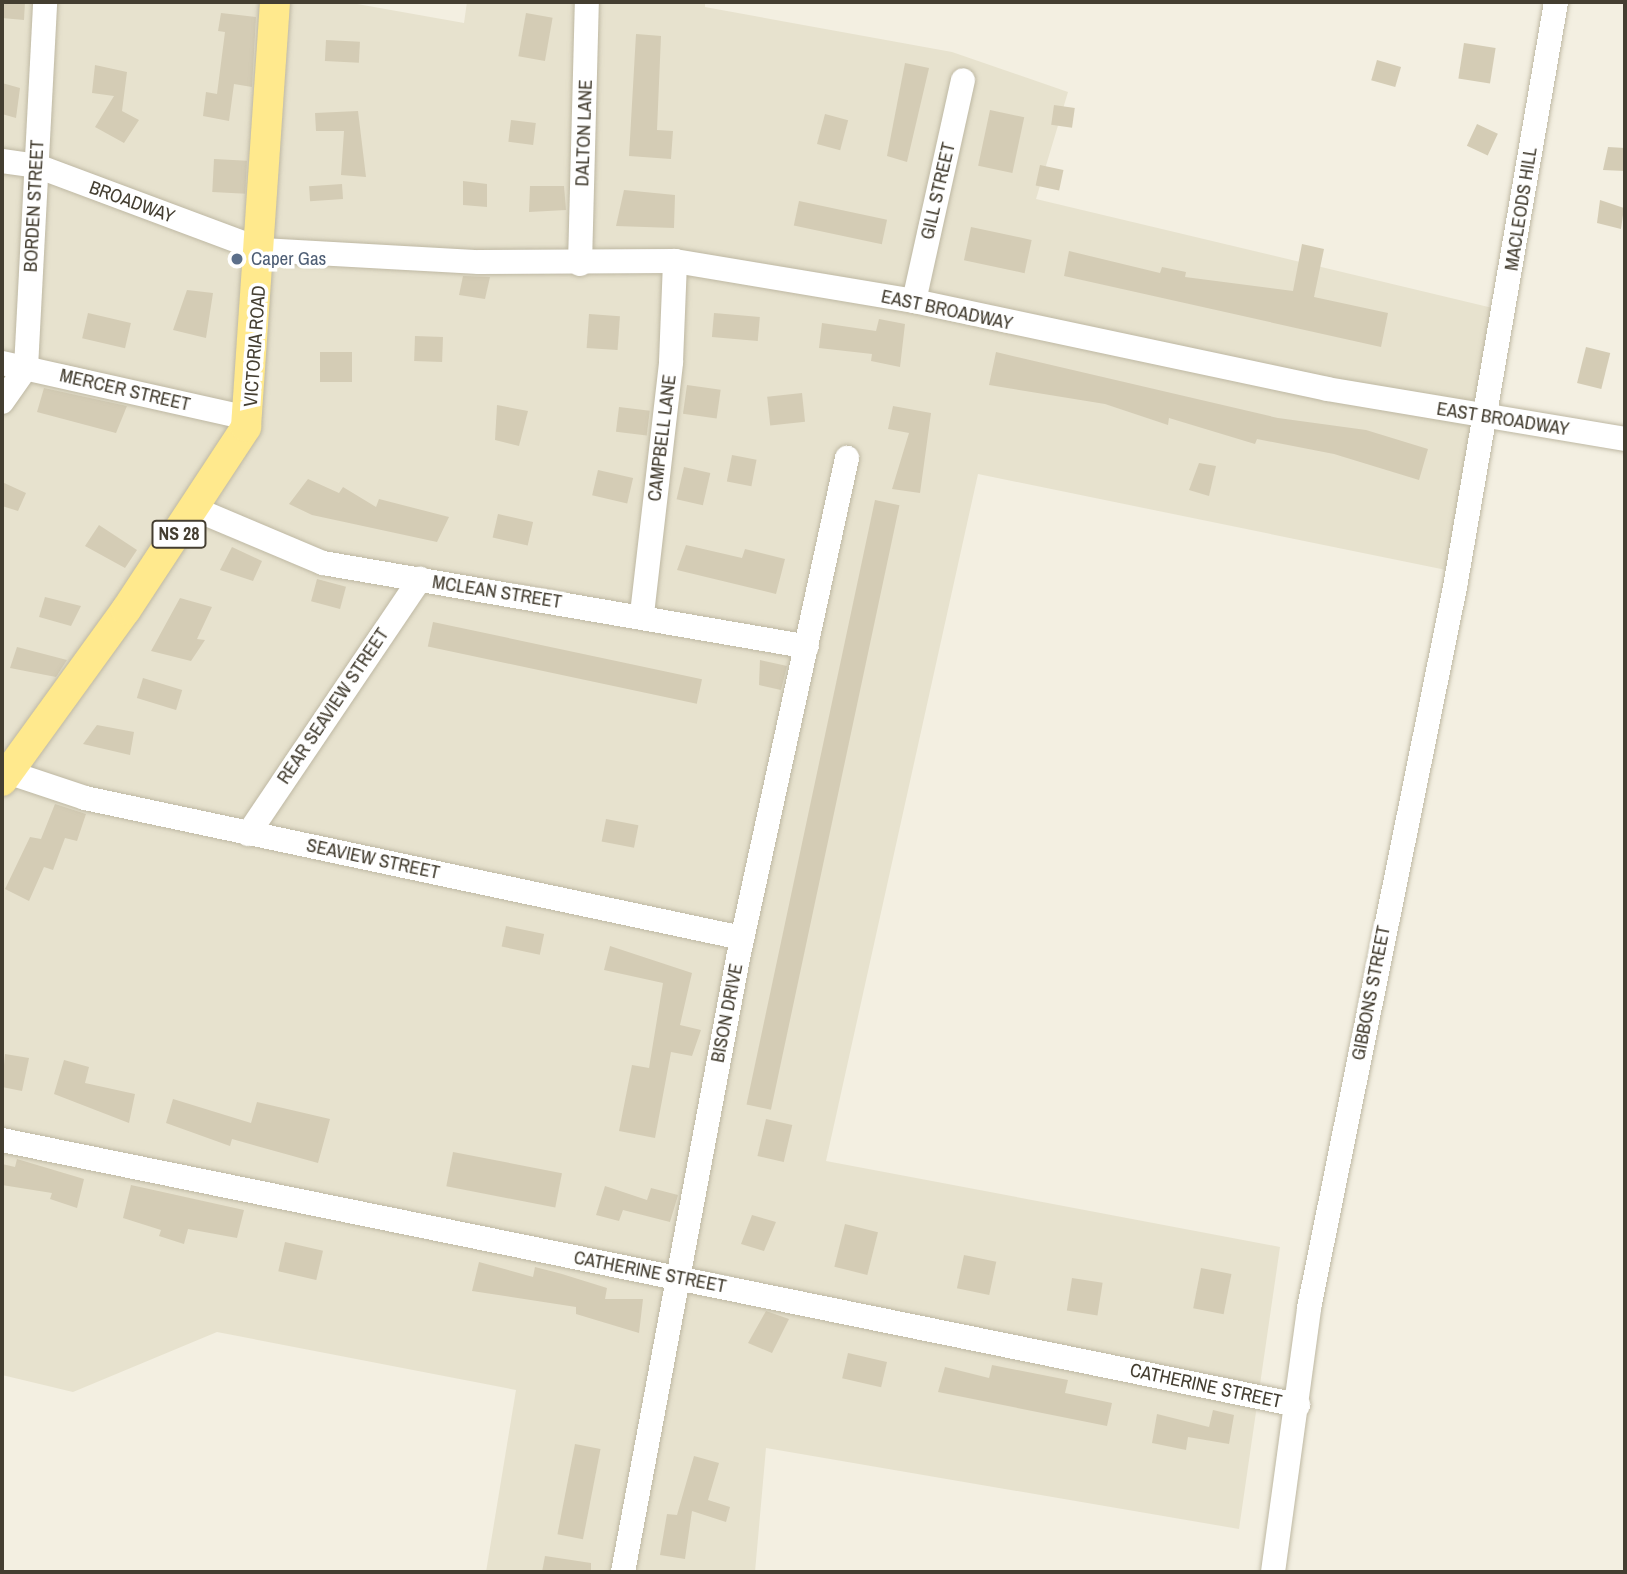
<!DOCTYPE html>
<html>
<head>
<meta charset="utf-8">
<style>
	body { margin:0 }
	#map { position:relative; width:1627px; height:1574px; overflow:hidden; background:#f3efe1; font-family:"Archivo Narrow",sans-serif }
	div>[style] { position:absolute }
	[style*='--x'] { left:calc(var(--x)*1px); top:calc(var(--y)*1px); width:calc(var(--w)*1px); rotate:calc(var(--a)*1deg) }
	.residential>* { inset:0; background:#e7e2ce }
	.building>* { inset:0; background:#d4ccb5; transform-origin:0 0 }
	.roads { filter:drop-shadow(0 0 2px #beb8a3) drop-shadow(0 0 2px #beb8a3) }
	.minor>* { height:24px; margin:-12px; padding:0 12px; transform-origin:12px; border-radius:12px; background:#fff }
	.major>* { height:30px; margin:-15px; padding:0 15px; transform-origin:15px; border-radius:15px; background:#ffe98d }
	.dots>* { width:19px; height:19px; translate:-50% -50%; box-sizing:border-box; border:4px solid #fff; border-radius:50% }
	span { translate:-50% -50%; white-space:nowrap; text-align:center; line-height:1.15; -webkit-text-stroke:7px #fff; paint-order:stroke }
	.shield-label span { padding:2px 5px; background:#fff; border:2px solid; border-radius:5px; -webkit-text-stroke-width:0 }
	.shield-label { font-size:18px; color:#443e31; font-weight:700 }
	.street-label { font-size:19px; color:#443e31 }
	.service-label { font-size:19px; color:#4e5e75 }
	.left { translate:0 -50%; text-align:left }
	.frame { position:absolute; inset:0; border:4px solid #443e31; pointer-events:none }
</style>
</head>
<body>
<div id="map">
	<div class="residential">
		<i style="clip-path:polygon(2px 2px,346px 2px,464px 23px,467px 2px,705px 2px,705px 7px,952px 52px,1068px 92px,1036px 199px,1501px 310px,1451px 571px,978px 474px,826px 1161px,1280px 1247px,1239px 1529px,766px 1448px,755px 1572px,486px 1572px,516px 1390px,217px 1332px,73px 1392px,2px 1375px)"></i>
	</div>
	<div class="building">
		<i style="clip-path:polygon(2px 2px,25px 2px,24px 20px,2px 18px)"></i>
		<i style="clip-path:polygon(221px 13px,256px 17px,252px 87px,234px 84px,229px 121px,203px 116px,206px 92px,217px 94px,225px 32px,218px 31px)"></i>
		<i style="left:526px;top:13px;width:27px;height:44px;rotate:10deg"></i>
		<i style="clip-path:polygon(636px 34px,661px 36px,657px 130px,673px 131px,671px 159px,629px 156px)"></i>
		<i style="left:326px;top:40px;width:34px;height:21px;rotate:3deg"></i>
		<i style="left:1464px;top:43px;width:32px;height:36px;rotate:9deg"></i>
		<i style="left:1377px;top:60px;width:25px;height:21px;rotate:16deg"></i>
		<i style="clip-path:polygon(905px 63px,929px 68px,907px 162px,887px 156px)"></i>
		<i style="clip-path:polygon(95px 65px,127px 72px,122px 111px,139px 120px,124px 143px,95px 127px,114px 96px,92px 93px)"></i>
		<i style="clip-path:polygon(2px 83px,20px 88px,16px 118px,2px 114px)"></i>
		<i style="left:1054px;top:105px;width:21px;height:20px;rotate:8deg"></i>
		<i style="left:990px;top:110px;width:35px;height:57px;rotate:12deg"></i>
		<i style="clip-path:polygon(358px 111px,366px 177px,341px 175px,344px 131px,316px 131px,315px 113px)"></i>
		<i style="left:825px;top:114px;width:24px;height:31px;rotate:15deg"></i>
		<i style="left:511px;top:120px;width:25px;height:22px;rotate:7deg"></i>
		<i style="left:1477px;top:124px;width:23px;height:24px;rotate:25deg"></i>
		<i style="clip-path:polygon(1608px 147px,1625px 148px,1625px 171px,1603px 170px)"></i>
		<i style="left:214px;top:159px;width:33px;height:33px;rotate:3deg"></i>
		<i style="left:1040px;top:165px;width:24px;height:21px;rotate:12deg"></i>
		<i style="clip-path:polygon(463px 181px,487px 184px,487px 207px,463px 205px)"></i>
		<i style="left:342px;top:184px;width:15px;height:33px;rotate:86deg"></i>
		<i style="clip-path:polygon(530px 186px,564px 186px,566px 210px,529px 212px)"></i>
		<i style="clip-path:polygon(624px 190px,675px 195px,674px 228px,616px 226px)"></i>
		<i style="clip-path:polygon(1600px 200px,1624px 208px,1621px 229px,1597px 223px)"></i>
		<i style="left:799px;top:201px;width:90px;height:25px;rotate:12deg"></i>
		<i style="left:971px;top:227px;width:62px;height:34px;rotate:12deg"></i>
		<i style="clip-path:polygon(1302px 244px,1324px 249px,1314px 297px,1388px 313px,1381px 347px,1064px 276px,1069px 251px,1160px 273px,1162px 267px,1186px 272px,1185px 277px,1293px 291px)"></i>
		<i style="clip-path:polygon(463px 276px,490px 277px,485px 299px,459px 295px)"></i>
		<i style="clip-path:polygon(187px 290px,213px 293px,206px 338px,173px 330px)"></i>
		<i style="left:88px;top:313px;width:44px;height:26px;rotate:13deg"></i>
		<i style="left:714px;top:313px;width:46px;height:24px;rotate:5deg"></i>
		<i style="left:589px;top:314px;width:31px;height:34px;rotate:4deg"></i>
		<i style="clip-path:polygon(879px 319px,905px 324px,900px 367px,871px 361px,872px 354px,819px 348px,822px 323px,876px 331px)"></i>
		<i style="left:415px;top:336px;width:28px;height:25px;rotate:2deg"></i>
		<i style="left:1586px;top:347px;width:25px;height:37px;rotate:14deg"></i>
		<i style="left:320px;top:352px;width:32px;height:30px"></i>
		<i style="clip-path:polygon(996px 352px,1278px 418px,1366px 430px,1428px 449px,1419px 480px,1334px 454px,1257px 439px,1255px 444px,1169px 418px,1168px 425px,1105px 404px,989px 385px)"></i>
		<i style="left:687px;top:385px;width:34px;height:29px;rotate:8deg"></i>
		<i style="clip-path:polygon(44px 388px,127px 406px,116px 433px,37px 412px)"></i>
		<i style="left:802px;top:393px;width:29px;height:35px;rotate:84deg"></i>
		<i style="clip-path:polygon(497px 405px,528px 411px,519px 446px,495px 440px)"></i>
		<i style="clip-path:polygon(893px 406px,931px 413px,920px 493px,892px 489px,909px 433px,888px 429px)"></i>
		<i style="left:619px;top:407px;width:31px;height:25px;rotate:7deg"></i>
		<i style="left:732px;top:455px;width:25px;height:27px;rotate:11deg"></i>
		<i style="clip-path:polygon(1199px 463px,1216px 466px,1209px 496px,1189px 490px)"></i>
		<i style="left:684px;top:467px;width:27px;height:33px;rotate:13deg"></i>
		<i style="left:598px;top:470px;width:36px;height:26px;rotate:13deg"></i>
		<i style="clip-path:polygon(308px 479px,339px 493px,343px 487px,376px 507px,379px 499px,449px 517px,437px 542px,312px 515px,289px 504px)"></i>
		<i style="clip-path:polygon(2px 482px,26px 493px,18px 511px,2px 506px)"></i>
		<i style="left:875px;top:500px;width:25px;height:618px;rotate:12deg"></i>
		<i style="left:498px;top:514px;width:36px;height:24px;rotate:13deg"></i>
		<i style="clip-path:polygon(99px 525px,137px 550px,125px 568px,85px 546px)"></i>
		<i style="clip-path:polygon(686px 545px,742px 558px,745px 549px,785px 559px,776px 594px,677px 570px)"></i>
		<i style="clip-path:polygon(232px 547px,262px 561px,253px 581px,220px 570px)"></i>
		<i style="left:317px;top:579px;width:30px;height:23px;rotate:15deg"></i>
		<i style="clip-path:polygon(45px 597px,81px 606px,71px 626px,39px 617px)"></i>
		<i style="clip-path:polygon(180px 598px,212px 607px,197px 639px,205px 640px,191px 661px,151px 651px)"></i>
		<i style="left:433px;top:622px;width:275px;height:25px;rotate:12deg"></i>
		<i style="clip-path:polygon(17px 647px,67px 660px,56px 677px,10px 668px)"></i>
		<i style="clip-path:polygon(760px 660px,787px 666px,781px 690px,759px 685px)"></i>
		<i style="left:143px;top:678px;width:41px;height:21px;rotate:17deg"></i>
		<i style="clip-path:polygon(97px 725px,134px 732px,130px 755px,83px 744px)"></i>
		<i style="clip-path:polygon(55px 804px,86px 814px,77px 841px,65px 838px,53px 870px,44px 867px,29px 901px,5px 889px,30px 837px,41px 839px)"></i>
		<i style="left:606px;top:819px;width:33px;height:23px;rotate:11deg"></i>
		<i style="left:506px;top:926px;width:39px;height:21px;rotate:12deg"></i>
		<i style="clip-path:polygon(610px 946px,692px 973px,680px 1025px,701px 1030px,692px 1056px,671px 1052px,655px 1138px,619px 1131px,632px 1065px,649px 1068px,663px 983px,604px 970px)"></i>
		<i style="clip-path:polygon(5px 1054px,29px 1058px,22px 1091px,2px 1087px)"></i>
		<i style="clip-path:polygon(64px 1060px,89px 1067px,85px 1083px,135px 1094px,129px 1123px,54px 1094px)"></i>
		<i style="clip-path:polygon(173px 1099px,251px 1123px,257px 1102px,330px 1119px,318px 1163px,232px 1139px,230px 1146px,166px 1123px)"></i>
		<i style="left:766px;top:1119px;width:27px;height:38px;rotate:13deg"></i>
		<i style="left:453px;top:1152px;width:111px;height:35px;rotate:11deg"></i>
		<i style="clip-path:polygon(17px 1159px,84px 1179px,77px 1208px,50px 1199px,52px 1193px,2px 1185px,2px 1164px,15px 1167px)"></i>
		<i style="clip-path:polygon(131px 1185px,244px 1210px,237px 1238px,188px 1229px,184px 1244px,159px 1236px,161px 1230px,123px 1218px)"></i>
		<i style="clip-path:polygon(605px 1186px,647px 1200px,651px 1188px,678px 1195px,670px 1222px,623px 1210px,619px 1221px,596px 1215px)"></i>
		<i style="clip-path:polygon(752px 1215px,776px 1222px,764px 1251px,741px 1244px)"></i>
		<i style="left:845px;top:1224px;width:34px;height:44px;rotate:14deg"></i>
		<i style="left:285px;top:1242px;width:39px;height:30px;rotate:13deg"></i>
		<i style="left:964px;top:1255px;width:33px;height:34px;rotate:12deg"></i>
		<i style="clip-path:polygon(479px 1262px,533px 1277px,535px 1267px,562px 1274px,607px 1288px,605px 1299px,643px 1299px,639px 1333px,576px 1314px,576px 1307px,472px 1291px)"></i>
		<i style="left:1201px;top:1268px;width:31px;height:41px;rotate:11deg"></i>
		<i style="left:1072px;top:1278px;width:31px;height:33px;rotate:9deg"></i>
		<i style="clip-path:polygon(766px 1311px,789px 1319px,772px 1353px,748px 1343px)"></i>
		<i style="left:848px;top:1353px;width:40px;height:26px;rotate:13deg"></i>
		<i style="clip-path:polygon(992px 1365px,1068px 1380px,1065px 1393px,1112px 1403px,1107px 1426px,938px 1392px,945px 1367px,989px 1378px)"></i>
		<i style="clip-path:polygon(1213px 1410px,1234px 1415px,1229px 1444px,1188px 1437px,1186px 1450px,1152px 1443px,1157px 1414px,1209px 1427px)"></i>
		<i style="left:575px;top:1444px;width:26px;height:92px;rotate:11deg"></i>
		<i style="clip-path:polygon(694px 1456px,719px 1463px,708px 1500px,730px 1507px,726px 1522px,692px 1511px,685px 1559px,660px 1555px,667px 1514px,677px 1515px)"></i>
		<i style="clip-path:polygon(545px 1556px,591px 1563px,591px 1572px,542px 1572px)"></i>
	</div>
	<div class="roads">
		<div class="minor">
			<i style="--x:2;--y:161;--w:35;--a:8"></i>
			<i style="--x:37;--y:166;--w:240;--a:20.5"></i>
			<i style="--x:262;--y:250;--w:217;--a:3.2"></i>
			<i style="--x:479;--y:262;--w:196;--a:-0.3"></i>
			<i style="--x:675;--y:261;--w:242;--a:9.5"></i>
			<i style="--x:914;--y:301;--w:422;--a:12"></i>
			<i style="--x:1327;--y:389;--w:302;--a:9.5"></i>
			<i style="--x:580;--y:264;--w:262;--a:-88.5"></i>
			<i style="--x:914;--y:301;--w:226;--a:-77.5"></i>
			<i style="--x:2;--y:363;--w:253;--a:12.6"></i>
			<i style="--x:2;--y:402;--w:42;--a:-54.8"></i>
			<i style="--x:26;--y:368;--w:366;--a:-87"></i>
			<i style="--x:195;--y:509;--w:139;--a:22.9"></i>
			<i style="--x:323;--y:563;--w:491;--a:9.8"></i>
			<i style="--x:642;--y:614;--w:254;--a:-83.4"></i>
			<i style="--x:671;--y:362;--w:101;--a:-87.7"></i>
			<i style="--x:7;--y:772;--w:82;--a:18.4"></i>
			<i style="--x:85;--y:798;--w:672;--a:12.03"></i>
			<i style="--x:248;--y:834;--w:308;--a:-56"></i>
			<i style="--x:2;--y:1140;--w:1323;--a:11.56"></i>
			<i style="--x:623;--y:1572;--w:625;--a:-79.39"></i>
			<i style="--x:738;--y:958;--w:512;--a:-77.7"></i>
			<i style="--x:1273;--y:1572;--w:266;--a:-82.2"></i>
			<i style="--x:1309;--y:1308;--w:736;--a:-78.55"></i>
			<i style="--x:1455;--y:587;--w:594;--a:-80.2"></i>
		</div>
		<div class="major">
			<i style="--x:2;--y:781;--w:211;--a:-54.1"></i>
			<i style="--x:126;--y:610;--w:219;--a:-56.7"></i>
			<i style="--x:246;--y:427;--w:426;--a:-86.1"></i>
		</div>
	</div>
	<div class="dots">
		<i style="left:237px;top:259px;background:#5c6f8a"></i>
	</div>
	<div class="shield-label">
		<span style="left:179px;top:534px">NS 28</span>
	</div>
	<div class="street-label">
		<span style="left:584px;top:133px;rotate:-88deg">DALTON LANE</span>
		<span style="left:938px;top:191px;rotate:-77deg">GILL STREET</span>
		<span style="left:132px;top:202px;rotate:20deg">BROADWAY</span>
		<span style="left:34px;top:206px;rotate:-87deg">BORDEN STREET</span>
		<span style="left:1521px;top:209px;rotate:-81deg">MACLEODS HILL</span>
		<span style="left:947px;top:310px;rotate:12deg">EAST BROADWAY</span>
		<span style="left:255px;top:346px;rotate:-86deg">VICTORIA ROAD</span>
		<span style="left:125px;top:390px;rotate:13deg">MERCER STREET</span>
		<span style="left:1503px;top:419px;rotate:9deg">EAST BROADWAY</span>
		<span style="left:662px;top:438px;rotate:-83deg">CAMPBELL LANE</span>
		<span style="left:497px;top:592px;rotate:9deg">MCLEAN STREET</span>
		<span style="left:333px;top:706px;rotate:-56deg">REAR SEAVIEW STREET</span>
		<span style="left:373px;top:859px;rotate:12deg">SEAVIEW STREET</span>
		<span style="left:1371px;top:993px;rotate:-79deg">GIBBONS STREET</span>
		<span style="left:727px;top:1013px;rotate:-79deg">BISON DRIVE</span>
		<span style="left:650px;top:1272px;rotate:11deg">CATHERINE STREET</span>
		<span style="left:1206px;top:1386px;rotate:12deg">CATHERINE STREET</span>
	</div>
	<div class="service-label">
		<span class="left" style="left:251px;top:259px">Caper Gas</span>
	</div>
	<div class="frame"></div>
</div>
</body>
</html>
